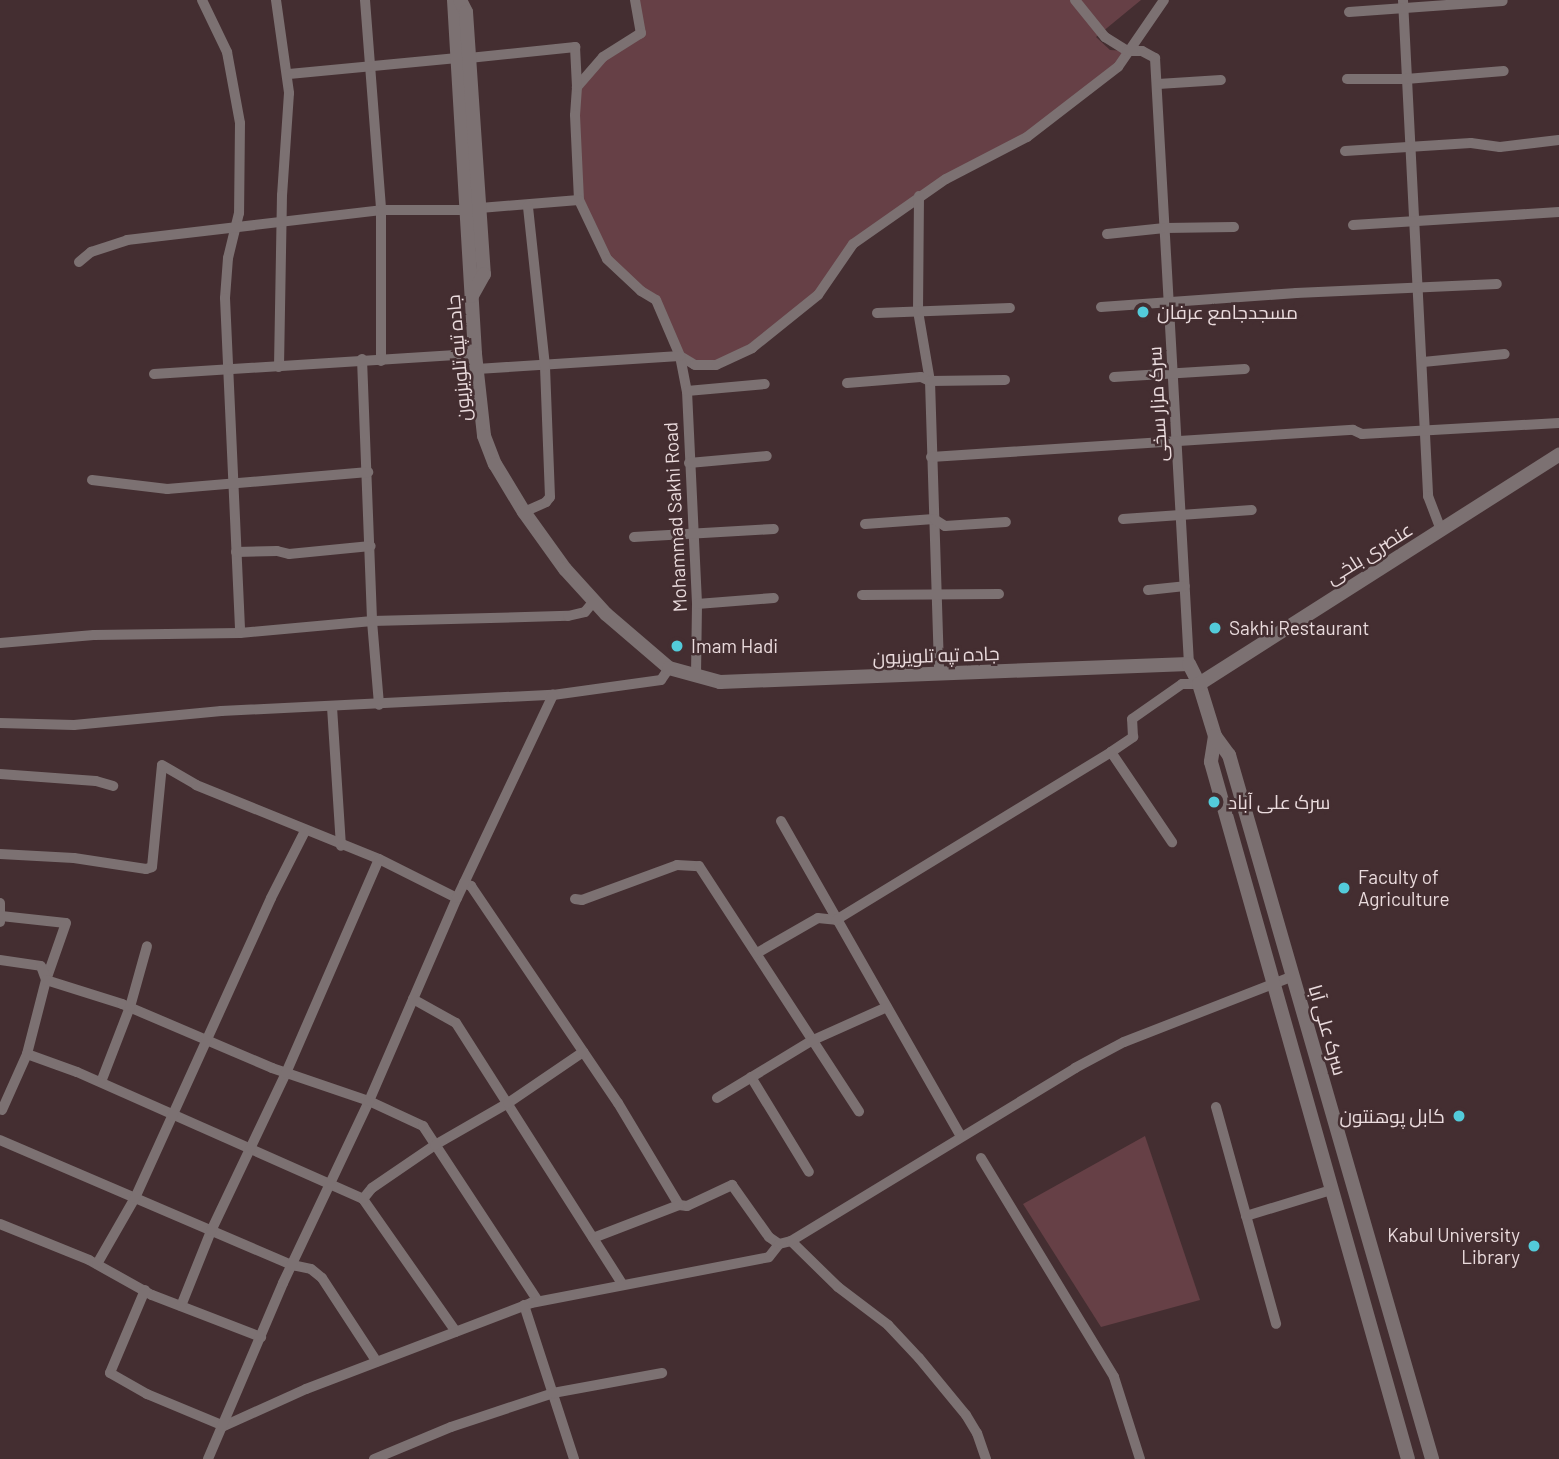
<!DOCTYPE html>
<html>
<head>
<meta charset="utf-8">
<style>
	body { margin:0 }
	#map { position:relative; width:1559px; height:1459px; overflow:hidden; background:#442e31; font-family:Barlow,Cairo,sans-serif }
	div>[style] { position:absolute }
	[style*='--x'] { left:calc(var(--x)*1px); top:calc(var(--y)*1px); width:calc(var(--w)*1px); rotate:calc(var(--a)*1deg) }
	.green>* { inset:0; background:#664046 }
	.minor>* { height:10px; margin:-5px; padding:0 5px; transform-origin:5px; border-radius:5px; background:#7c7172 }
	.tertiary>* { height:14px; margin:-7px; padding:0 7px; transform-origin:7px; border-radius:7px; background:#7c7172 }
	.dots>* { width:19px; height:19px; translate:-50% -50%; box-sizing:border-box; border:4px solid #442e31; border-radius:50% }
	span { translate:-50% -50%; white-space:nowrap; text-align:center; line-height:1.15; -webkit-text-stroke:5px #442e31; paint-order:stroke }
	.poi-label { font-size:19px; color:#eadbdd }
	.left { translate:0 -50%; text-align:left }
	.right { translate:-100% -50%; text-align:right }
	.street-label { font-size:19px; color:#eadbdd }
</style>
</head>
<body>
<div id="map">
	<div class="green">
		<i style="clip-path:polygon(635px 0,1141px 0,1096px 37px,1110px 50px,1127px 51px,1118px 67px,1027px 137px,977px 160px,853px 244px,802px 310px,716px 365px,680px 356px,656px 300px,607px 259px,579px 200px,575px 115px,584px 77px,641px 33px)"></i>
		<i style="clip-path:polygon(1145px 1136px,1200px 1300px,1101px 1327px,1023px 1204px)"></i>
	</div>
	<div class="minor">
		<i style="--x:202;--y:0;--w:58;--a:64.3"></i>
		<i style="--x:227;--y:52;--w:72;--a:79.6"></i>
		<i style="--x:240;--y:123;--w:90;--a:90.6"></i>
		<i style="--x:239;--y:213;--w:46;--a:103.7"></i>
		<i style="--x:228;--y:258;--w:40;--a:94.3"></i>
		<i style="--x:225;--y:298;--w:335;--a:87.4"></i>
		<i style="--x:276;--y:0;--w:94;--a:82"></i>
		<i style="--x:289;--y:93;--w:102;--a:93.9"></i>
		<i style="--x:282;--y:195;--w:172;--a:91"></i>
		<i style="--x:365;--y:0;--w:211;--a:85.6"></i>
		<i style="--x:381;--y:210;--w:151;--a:90"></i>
		<i style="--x:635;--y:0;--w:34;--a:80"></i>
		<i style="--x:641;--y:33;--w:45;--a:147.7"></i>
		<i style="--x:603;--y:57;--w:40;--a:131"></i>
		<i style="--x:577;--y:87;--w:28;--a:94"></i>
		<i style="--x:575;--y:115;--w:85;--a:87.3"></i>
		<i style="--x:579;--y:200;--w:65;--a:64.6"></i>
		<i style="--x:607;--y:259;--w:47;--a:43.3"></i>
		<i style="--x:641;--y:291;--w:17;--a:31"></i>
		<i style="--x:656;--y:300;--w:61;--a:66.8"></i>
		<i style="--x:680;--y:356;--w:17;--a:31"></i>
		<i style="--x:695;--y:365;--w:21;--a:0"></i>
		<i style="--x:716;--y:365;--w:40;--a:-25"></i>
		<i style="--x:752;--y:348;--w:85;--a:-38.8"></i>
		<i style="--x:818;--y:295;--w:62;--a:-55.5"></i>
		<i style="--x:853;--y:244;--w:113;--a:-35"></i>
		<i style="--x:946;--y:179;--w:91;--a:-27.4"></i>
		<i style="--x:1027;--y:137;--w:115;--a:-37.6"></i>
		<i style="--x:1118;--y:67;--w:81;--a:-55.5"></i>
		<i style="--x:1075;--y:0;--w:48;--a:51"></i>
		<i style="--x:1105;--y:37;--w:26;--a:32"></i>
		<i style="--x:1127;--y:51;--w:15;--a:0"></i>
		<i style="--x:1142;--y:51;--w:15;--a:28"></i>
		<i style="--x:1155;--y:58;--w:607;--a:86.79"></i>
		<i style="--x:1403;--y:0;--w:497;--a:87.1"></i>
		<i style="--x:1428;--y:496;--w:36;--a:69"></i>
		<i style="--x:1349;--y:12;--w:154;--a:-4.1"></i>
		<i style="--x:469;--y:58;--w:107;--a:-5.9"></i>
		<i style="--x:575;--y:47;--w:40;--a:87.1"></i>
		<i style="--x:289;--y:74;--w:169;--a:-5.4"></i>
		<i style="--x:1347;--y:79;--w:59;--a:0"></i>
		<i style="--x:1406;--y:79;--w:98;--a:-4.7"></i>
		<i style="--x:1158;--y:84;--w:63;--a:-3.6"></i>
		<i style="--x:1345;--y:151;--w:126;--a:-3.6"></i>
		<i style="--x:1471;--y:143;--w:29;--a:8"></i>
		<i style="--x:1500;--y:147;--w:59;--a:-6.8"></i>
		<i style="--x:919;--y:196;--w:115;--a:90.5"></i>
		<i style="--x:918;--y:311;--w:71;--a:80.3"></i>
		<i style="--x:930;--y:381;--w:293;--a:88.2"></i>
		<i style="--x:480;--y:208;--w:99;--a:-4.6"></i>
		<i style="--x:1353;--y:225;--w:206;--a:-3.6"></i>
		<i style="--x:1107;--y:234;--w:58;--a:-5.9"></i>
		<i style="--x:1165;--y:228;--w:69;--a:-0.8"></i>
		<i style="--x:79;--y:262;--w:16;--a:-40"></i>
		<i style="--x:91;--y:252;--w:38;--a:-18"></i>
		<i style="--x:127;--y:240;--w:256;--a:-6.7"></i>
		<i style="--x:381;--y:210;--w:85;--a:0"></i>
		<i style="--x:1101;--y:307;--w:196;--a:-4.1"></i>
		<i style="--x:1296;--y:293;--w:201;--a:-2.6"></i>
		<i style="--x:877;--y:313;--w:133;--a:-2.2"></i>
		<i style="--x:680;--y:356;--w:36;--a:79"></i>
		<i style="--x:687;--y:391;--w:213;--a:87.3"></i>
		<i style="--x:697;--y:604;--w:73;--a:90.8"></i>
		<i style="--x:362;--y:359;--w:262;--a:87.8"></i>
		<i style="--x:372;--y:621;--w:84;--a:85.2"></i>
		<i style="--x:1423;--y:362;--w:82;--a:-5.6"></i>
		<i style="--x:477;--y:369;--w:203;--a:-3.7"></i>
		<i style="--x:154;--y:374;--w:322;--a:-3.6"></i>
		<i style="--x:1114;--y:377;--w:131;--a:-3.5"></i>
		<i style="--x:847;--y:383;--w:74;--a:-4.6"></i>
		<i style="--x:921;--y:377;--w:10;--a:24"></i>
		<i style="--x:930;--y:381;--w:75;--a:-0.8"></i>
		<i style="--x:687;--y:391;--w:78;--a:-5.1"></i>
		<i style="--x:931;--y:457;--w:423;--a:-3.7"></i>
		<i style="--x:1353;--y:430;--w:10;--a:24"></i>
		<i style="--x:1362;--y:434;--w:197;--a:-3.2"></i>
		<i style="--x:689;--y:463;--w:78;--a:-5.1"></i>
		<i style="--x:92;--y:480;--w:76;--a:6.8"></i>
		<i style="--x:167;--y:489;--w:202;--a:-4.8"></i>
		<i style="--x:524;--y:512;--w:24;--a:-24"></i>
		<i style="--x:546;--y:502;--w:6;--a:-51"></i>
		<i style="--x:550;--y:497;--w:131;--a:-92.2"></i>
		<i style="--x:545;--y:366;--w:161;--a:-96.1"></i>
		<i style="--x:1123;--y:519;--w:129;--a:-4"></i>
		<i style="--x:865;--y:524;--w:69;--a:-4.1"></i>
		<i style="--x:934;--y:519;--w:13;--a:32"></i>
		<i style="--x:945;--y:526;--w:61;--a:-3.8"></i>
		<i style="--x:634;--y:537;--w:140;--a:-3.3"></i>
		<i style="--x:236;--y:552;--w:41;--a:-1.4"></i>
		<i style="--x:277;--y:551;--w:12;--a:14"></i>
		<i style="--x:289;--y:554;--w:82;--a:-5.6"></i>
		<i style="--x:1148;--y:590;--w:37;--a:-6"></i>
		<i style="--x:862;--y:595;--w:137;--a:-0.4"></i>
		<i style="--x:697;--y:604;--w:77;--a:-4.5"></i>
		<i style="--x:0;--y:643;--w:94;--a:-4.9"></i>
		<i style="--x:94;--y:635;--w:146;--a:-0.8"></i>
		<i style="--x:240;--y:633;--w:133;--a:-5.2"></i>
		<i style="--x:372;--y:621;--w:196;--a:-1.5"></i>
		<i style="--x:568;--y:616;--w:17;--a:-13"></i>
		<i style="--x:585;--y:612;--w:14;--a:-51"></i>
		<i style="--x:332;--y:707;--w:139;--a:86.3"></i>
		<i style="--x:0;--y:723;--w:74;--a:1.5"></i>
		<i style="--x:74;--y:725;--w:148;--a:-5.4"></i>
		<i style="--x:221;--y:711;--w:332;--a:-2.8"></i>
		<i style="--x:553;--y:695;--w:109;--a:-7.9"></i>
		<i style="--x:661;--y:680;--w:14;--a:-56"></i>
		<i style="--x:1111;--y:752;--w:109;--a:55.9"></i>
		<i style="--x:0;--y:774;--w:96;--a:4.2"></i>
		<i style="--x:96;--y:781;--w:18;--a:16"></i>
		<i style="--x:781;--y:821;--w:363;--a:60.3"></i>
		<i style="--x:0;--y:854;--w:74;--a:3.1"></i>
		<i style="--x:74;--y:858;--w:73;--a:8.7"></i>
		<i style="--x:146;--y:869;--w:6;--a:-18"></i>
		<i style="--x:152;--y:867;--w:102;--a:-84.4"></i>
		<i style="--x:162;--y:765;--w:39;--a:30"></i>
		<i style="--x:196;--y:785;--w:197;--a:22"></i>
		<i style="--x:379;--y:859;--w:87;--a:26.6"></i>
		<i style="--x:464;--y:883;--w:8;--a:23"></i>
		<i style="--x:471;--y:886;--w:262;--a:55.9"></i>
		<i style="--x:618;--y:1103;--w:119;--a:59.1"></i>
		<i style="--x:679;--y:1205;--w:8;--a:7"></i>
		<i style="--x:687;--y:1206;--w:50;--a:-25"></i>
		<i style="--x:732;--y:1185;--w:64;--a:54.6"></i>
		<i style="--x:769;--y:1237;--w:12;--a:35"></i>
		<i style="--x:575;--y:899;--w:7;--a:8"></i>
		<i style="--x:582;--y:900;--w:101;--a:-20.2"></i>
		<i style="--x:677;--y:865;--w:22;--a:3"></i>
		<i style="--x:699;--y:866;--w:293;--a:56.9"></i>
		<i style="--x:0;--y:903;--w:19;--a:90"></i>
		<i style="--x:1;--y:916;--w:65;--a:6.1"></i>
		<i style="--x:66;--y:923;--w:60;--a:109.3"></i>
		<i style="--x:46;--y:980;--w:76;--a:104.4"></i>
		<i style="--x:757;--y:953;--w:70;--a:-29.8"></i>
		<i style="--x:818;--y:918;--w:18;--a:6"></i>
		<i style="--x:836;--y:920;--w:322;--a:-31.4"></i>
		<i style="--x:1111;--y:752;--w:27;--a:-34"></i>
		<i style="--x:1133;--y:737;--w:18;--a:-93"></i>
		<i style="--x:1132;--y:719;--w:61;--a:-35"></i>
		<i style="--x:1182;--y:684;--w:17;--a:0"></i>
		<i style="--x:0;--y:960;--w:41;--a:8.3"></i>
		<i style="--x:41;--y:966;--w:15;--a:70"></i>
		<i style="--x:46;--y:980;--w:80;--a:17.5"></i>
		<i style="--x:122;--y:1004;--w:163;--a:23.1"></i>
		<i style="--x:272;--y:1068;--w:102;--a:18.8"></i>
		<i style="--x:369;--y:1101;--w:60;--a:24.8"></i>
		<i style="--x:423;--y:1126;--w:209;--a:56.7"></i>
		<i style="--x:413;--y:999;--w:49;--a:29.2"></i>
		<i style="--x:456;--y:1023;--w:309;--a:57.5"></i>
		<i style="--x:751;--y:1077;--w:111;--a:58.6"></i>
		<i style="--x:101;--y:1082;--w:80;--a:-68.9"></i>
		<i style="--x:130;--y:1007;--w:63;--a:-74.4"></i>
		<i style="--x:717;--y:1098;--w:110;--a:-31.2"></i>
		<i style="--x:811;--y:1041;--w:83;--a:-24.1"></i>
		<i style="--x:1216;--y:1107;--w:225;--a:74.5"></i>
		<i style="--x:2;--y:1110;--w:61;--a:-65.9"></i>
		<i style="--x:27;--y:1054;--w:53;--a:19.8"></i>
		<i style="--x:77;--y:1072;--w:313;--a:23.9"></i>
		<i style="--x:363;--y:1199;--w:162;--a:55"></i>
		<i style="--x:0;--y:1140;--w:318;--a:23.2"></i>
		<i style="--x:292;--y:1265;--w:19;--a:12"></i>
		<i style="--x:311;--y:1269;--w:14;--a:39"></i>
		<i style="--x:322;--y:1278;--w:100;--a:56.8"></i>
		<i style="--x:981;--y:1158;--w:256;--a:58.7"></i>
		<i style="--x:1114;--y:1377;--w:86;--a:72.4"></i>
		<i style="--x:363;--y:1199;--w:14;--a:-51"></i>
		<i style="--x:372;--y:1188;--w:76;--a:-34.3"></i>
		<i style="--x:435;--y:1145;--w:84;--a:-29.9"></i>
		<i style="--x:508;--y:1103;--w:91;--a:-34.2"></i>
		<i style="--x:1246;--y:1216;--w:89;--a:-17"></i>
		<i style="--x:0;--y:1224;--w:96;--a:22"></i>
		<i style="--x:89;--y:1260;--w:72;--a:29.1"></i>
		<i style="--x:152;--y:1295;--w:117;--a:21.1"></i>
		<i style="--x:593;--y:1238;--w:92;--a:-21"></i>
		<i style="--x:791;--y:1241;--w:66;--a:44.4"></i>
		<i style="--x:838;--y:1287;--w:63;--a:37.2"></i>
		<i style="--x:888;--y:1325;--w:45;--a:46.8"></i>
		<i style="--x:919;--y:1358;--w:74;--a:50.5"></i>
		<i style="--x:966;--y:1415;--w:21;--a:59"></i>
		<i style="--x:977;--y:1433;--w:28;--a:71"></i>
		<i style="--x:97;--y:1264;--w:76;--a:-60.1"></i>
		<i style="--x:135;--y:1198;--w:329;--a:-65.6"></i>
		<i style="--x:271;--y:898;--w:75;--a:-63.1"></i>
		<i style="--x:145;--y:1290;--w:90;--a:112.9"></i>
		<i style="--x:110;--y:1373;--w:43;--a:29.6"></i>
		<i style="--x:147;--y:1394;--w:83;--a:22.6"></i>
		<i style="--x:224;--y:1426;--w:90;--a:-24.3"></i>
		<i style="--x:306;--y:1389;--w:241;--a:-20.9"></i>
		<i style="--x:531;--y:1303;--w:242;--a:-10.9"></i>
		<i style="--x:769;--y:1257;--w:16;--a:-52"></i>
		<i style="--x:779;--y:1244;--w:12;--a:-14"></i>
		<i style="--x:791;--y:1241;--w:333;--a:-31.3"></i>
		<i style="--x:1075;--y:1068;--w:55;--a:-28"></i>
		<i style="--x:1124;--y:1042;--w:181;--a:-21.3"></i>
		<i style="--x:524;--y:1305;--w:162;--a:72"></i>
		<i style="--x:181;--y:1306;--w:81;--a:-68.2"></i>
		<i style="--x:211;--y:1231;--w:175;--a:-64.6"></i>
		<i style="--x:286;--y:1073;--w:233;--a:-66.5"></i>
		<i style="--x:208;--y:1459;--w:191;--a:-66.9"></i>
		<i style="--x:283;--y:1283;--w:201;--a:-64.7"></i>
		<i style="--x:369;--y:1101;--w:221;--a:-66.6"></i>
		<i style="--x:457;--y:898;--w:225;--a:-64.7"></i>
		<i style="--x:374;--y:1459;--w:83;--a:-22.6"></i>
		<i style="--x:451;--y:1427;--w:108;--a:-18.4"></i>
		<i style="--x:553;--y:1393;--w:111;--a:-10.4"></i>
	</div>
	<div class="tertiary">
		<i style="--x:454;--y:0;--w:355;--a:86.6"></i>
		<i style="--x:475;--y:354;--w:82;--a:83.7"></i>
		<i style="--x:484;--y:436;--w:30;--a:69"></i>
		<i style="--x:495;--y:464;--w:56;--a:58.9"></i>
		<i style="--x:524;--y:512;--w:70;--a:54.3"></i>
		<i style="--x:565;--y:569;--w:61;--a:47.7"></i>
		<i style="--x:606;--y:614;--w:83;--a:40.6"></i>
		<i style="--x:669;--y:668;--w:53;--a:15.4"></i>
		<i style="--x:720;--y:682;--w:469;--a:-2.2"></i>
		<i style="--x:1189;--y:664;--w:22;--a:63"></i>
		<i style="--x:1199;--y:684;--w:54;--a:72.9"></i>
		<i style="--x:1215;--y:736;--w:26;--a:99"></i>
		<i style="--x:1211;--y:762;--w:724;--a:74.22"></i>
		<i style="--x:460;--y:0;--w:13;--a:63"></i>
		<i style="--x:466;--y:12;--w:263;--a:86.1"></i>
		<i style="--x:484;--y:274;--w:25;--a:119"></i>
		<i style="--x:1199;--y:684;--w:427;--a:-32.5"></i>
		<i style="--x:1215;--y:736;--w:24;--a:54"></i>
		<i style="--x:1229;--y:755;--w:733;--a:73.91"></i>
	</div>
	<div class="dots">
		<i style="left:1143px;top:312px;background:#53cbda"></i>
		<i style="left:1215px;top:628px;background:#53cbda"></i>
		<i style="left:677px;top:646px;background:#53cbda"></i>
		<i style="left:1214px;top:802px;background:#53cbda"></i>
		<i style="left:1344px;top:888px;background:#53cbda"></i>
		<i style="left:1459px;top:1116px;background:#53cbda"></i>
		<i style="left:1534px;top:1246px;background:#53cbda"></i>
	</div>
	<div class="poi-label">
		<span class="left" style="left:1157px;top:312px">مسجدجامع عرفان</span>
		<span class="left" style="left:1229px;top:628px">Sakhi Restaurant</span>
		<span class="left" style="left:691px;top:646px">Imam Hadi</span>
		<span class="left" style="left:1228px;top:802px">سرک علی آباد</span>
		<span class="left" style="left:1358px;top:888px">Faculty of<br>Agriculture</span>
		<span class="right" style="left:1445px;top:1116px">کابل پوهنتون</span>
		<span class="right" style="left:1520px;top:1246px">Kabul University<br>Library</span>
	</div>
	<div class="street-label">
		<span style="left:458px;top:358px;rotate:-95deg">جاده تپه تلویزیون</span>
		<span style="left:1157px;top:404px;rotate:-93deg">سرک مزار سخی</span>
		<span style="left:675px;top:517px;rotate:-93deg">Mohammad Sakhi Road</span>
		<span style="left:1369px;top:553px;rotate:-32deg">عنصری بلخی</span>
		<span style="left:936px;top:655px;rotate:-2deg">جاده تپه تلویزیون</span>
		<span style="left:1328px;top:1030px;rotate:74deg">سرک علی آبا</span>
	</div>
</div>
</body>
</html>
